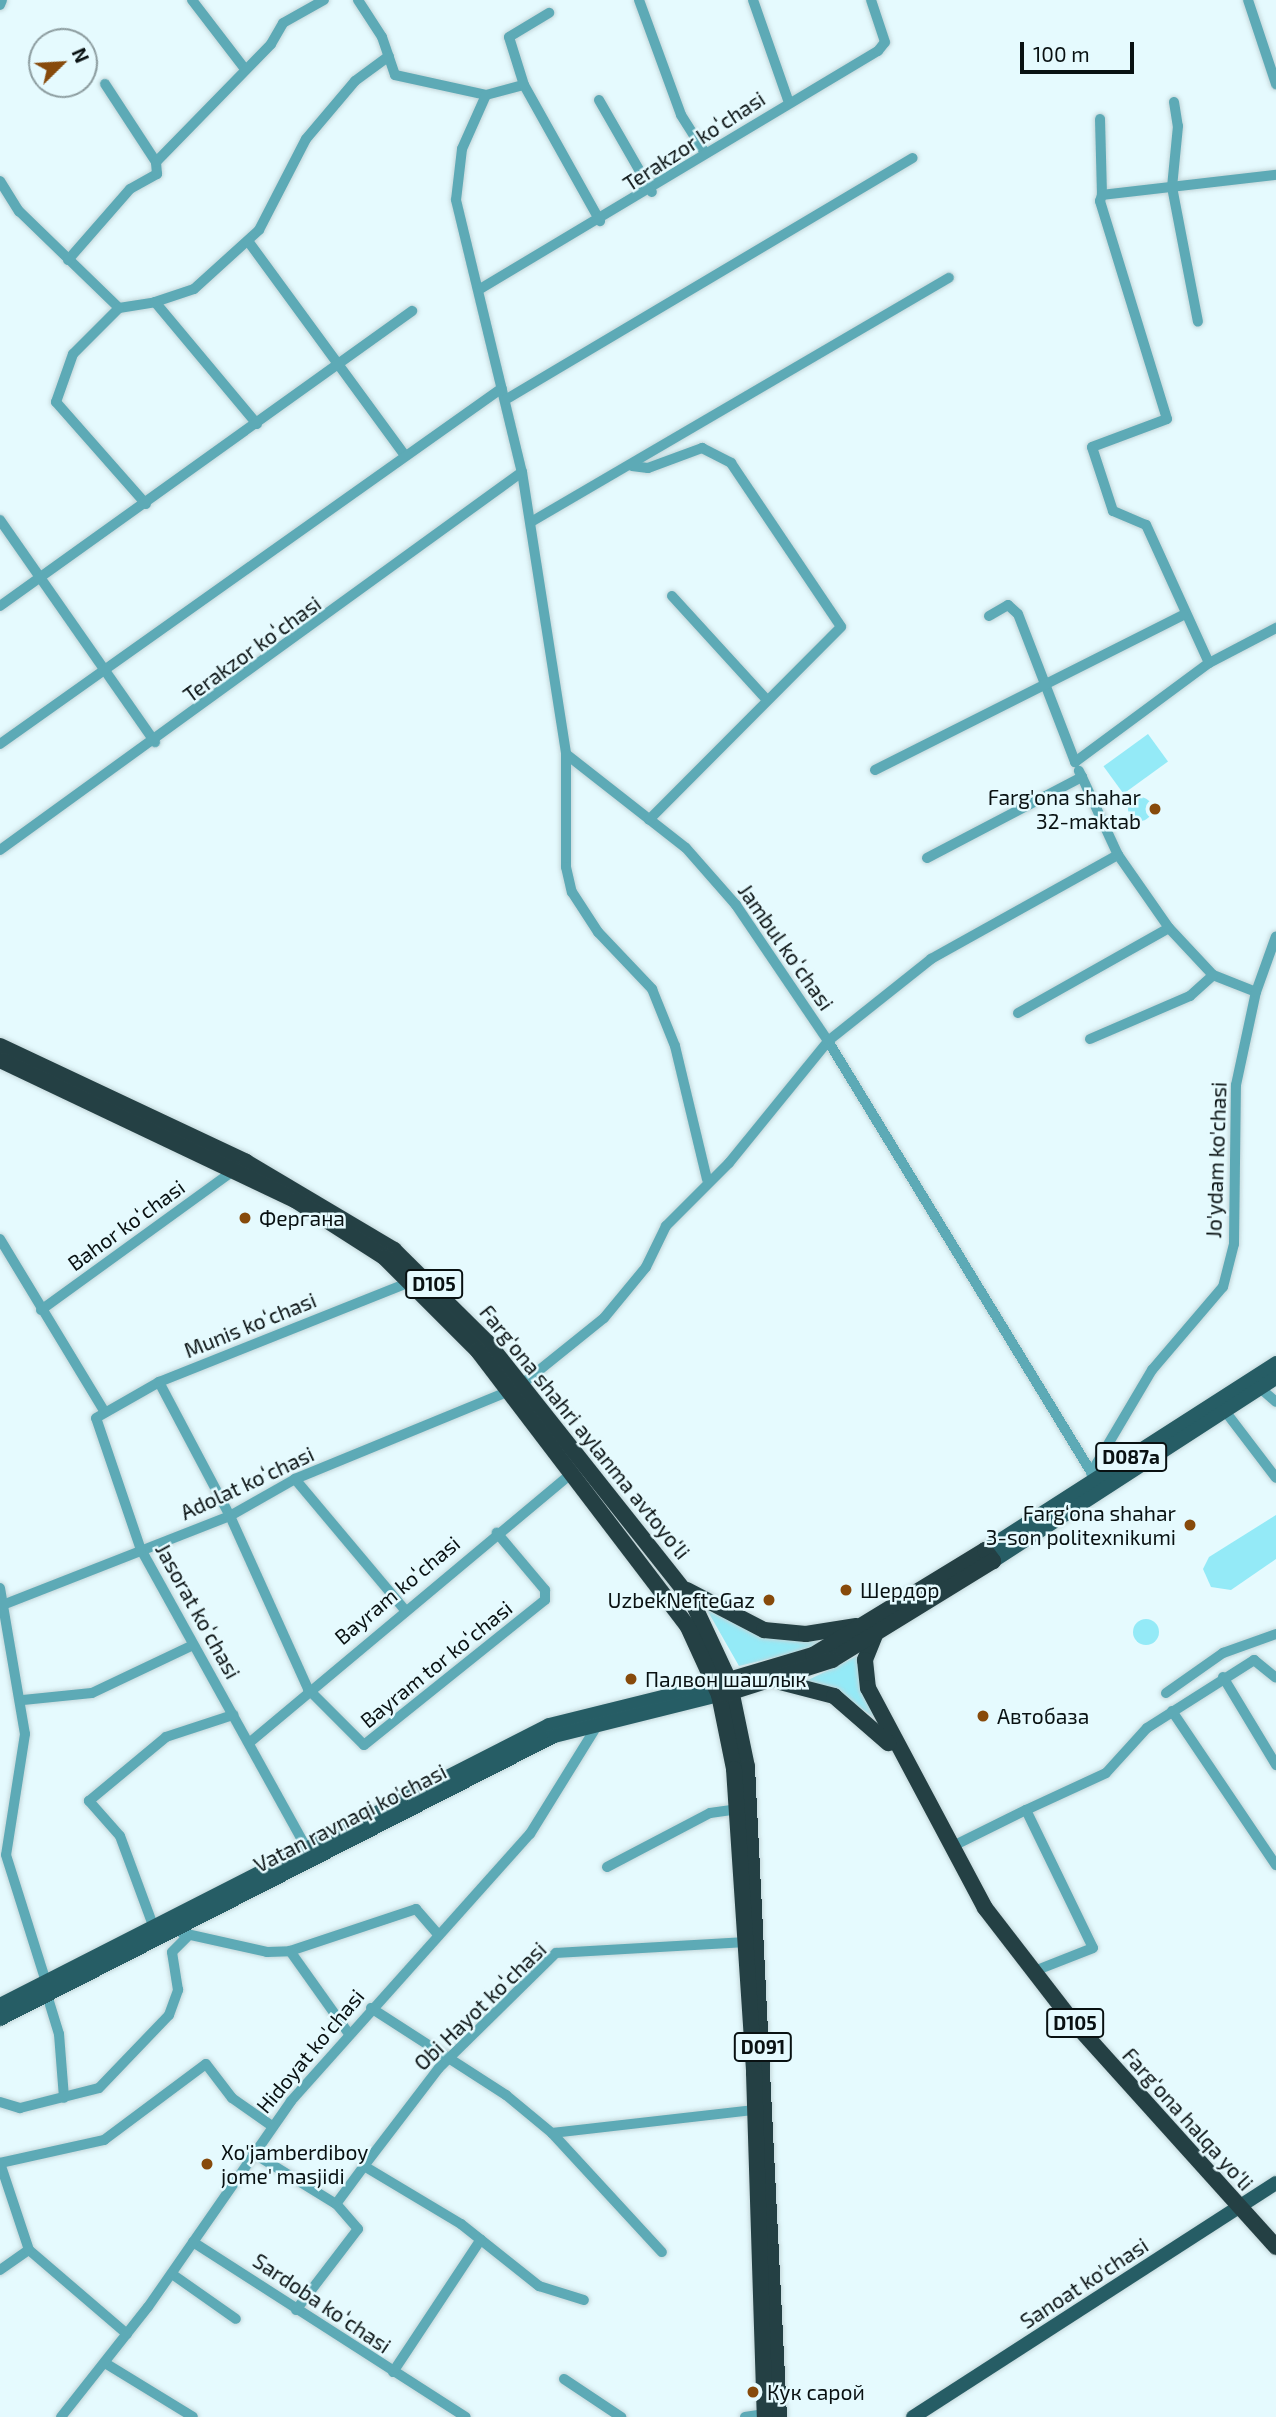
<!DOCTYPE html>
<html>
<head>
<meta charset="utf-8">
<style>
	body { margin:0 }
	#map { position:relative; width:1276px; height:2417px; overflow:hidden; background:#e5fafe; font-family:"Exo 2",sans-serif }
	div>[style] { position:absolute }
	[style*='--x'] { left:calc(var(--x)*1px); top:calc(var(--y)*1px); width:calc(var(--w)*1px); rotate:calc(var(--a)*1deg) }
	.green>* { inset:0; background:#94eaf7; transform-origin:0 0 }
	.round { border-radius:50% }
	.roads { filter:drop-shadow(0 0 2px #c2d5d8) drop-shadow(0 0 2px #c2d5d8) }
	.minor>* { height:10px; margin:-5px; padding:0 5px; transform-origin:5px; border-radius:5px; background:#5daab6 }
	.major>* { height:14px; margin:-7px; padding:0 7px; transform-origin:7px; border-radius:7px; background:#265d65 }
	.highway>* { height:16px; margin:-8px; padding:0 8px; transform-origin:8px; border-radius:8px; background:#244044 }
	.dots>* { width:19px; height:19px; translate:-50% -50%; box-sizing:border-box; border:4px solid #e5fafe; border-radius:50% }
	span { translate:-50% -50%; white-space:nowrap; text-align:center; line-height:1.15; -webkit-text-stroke:5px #e5fafe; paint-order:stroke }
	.shield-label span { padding:2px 5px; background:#e5fafe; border:2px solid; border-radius:5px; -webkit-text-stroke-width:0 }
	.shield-label { font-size:19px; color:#091112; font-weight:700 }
	.street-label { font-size:21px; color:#091112 }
	.poi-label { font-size:21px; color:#091112 }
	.right { translate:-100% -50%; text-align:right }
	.left { translate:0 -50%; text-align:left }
	.north { position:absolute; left:28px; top:28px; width:70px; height:70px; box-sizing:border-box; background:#e5fafe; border:2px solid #8d9da0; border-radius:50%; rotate:66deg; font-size:19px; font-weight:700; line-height:28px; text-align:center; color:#091112 }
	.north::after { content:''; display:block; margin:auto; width:24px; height:32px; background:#874a0b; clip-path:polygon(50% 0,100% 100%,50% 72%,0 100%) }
	.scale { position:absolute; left:1020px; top:42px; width:114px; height:32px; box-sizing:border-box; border:4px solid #091112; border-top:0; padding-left:9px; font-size:21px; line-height:24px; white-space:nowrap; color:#091112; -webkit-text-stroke:5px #e5fafe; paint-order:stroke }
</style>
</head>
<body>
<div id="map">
	<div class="green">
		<i style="left:1148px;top:734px;width:34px;height:55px;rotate:54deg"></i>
		<i class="round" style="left:1128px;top:797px;width:24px;height:24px"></i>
		<i style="clip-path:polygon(1276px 1515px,1276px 1559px,1231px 1590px,1211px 1587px,1203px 1569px,1209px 1557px)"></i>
		<i style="clip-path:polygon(707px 1610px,753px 1633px,833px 1636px,813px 1648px,739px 1666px)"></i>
		<i class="round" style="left:1133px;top:1619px;width:26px;height:26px"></i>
		<i style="clip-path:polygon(859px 1655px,861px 1689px,876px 1719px,835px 1690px,806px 1681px)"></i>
	</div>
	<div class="roads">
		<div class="minor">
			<i style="--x:192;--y:0;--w:87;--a:52.5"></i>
			<i style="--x:358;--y:0;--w:44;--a:57"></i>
			<i style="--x:382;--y:37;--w:40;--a:71.1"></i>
			<i style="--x:395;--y:75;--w:93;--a:12.4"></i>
			<i style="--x:486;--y:95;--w:39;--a:-15"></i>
			<i style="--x:524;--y:85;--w:156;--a:60.8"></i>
			<i style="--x:639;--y:0;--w:122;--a:69.9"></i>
			<i style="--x:681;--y:115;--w:45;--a:57.7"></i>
			<i style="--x:753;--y:0;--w:109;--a:70.7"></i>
			<i style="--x:1248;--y:0;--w:89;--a:71.6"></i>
			<i style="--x:0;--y:5;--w:5;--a:-68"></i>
			<i style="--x:105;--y:84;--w:93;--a:56.8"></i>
			<i style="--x:524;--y:85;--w:50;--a:-107.4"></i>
			<i style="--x:509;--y:37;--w:47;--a:-31"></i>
			<i style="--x:486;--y:95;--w:59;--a:114"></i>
			<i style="--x:462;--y:149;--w:51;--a:96.7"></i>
			<i style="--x:456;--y:200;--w:280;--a:76.4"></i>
			<i style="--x:522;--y:472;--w:285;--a:81.1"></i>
			<i style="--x:566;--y:754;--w:152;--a:38.1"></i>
			<i style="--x:686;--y:848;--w:76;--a:48.7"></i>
			<i style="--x:736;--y:905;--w:164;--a:55.9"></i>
			<i style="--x:828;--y:1041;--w:514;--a:58.6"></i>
			<i style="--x:599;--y:100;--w:106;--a:60.1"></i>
			<i style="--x:1174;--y:102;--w:24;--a:81"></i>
			<i style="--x:1178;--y:126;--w:61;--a:95.6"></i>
			<i style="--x:1172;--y:187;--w:137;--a:79.1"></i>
			<i style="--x:1100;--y:119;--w:76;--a:88.5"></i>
			<i style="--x:0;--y:181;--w:36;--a:58"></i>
			<i style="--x:19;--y:211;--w:139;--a:44.1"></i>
			<i style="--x:119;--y:308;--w:36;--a:-9"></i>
			<i style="--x:155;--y:302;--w:41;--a:-18.4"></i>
			<i style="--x:194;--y:289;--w:88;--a:-42.2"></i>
			<i style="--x:259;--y:230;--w:102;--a:-62.7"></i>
			<i style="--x:306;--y:139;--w:76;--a:-49.8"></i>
			<i style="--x:355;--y:81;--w:42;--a:-36.3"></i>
			<i style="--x:248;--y:241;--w:263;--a:53.8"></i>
			<i style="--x:68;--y:260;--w:94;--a:-48.9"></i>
			<i style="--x:130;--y:189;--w:31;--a:-29"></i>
			<i style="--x:157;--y:174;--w:12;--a:-95"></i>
			<i style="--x:156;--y:162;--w:165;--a:-45.7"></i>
			<i style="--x:271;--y:44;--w:24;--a:-60"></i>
			<i style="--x:283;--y:23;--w:47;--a:-29.3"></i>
			<i style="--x:480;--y:289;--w:464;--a:-30.9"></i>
			<i style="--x:878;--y:51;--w:11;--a:-52"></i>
			<i style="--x:885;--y:42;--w:44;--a:-108.4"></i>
			<i style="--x:155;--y:302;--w:159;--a:50.1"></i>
			<i style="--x:119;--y:308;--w:65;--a:135"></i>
			<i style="--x:73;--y:354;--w:51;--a:109.5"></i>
			<i style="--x:56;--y:402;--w:136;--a:48.6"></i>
			<i style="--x:505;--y:400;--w:474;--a:-30.7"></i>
			<i style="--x:632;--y:466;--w:16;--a:7"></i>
			<i style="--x:648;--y:468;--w:58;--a:-20.3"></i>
			<i style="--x:702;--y:448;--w:33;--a:27"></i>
			<i style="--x:731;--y:463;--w:197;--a:56.1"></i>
			<i style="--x:841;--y:627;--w:272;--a:134.9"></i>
			<i style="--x:0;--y:520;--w:271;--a:55.1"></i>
			<i style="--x:531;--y:522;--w:484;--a:-30.3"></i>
			<i style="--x:672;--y:596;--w:139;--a:47.6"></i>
			<i style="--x:0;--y:606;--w:507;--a:-35.6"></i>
			<i style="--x:989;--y:616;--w:22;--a:-30"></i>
			<i style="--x:1008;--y:605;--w:13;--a:42"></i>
			<i style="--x:1018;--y:614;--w:159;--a:68.9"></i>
			<i style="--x:1075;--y:762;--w:167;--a:-36.5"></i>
			<i style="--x:1209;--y:663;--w:152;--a:-114.5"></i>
			<i style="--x:1146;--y:525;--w:36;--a:-157"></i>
			<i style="--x:1113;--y:511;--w:67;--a:-108.2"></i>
			<i style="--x:1092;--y:447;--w:80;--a:-20.5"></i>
			<i style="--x:1167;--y:419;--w:228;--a:-107.1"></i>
			<i style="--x:1100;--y:201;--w:6;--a:-72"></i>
			<i style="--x:1102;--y:195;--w:175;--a:-6.6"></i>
			<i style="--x:1209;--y:663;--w:76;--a:-27.6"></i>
			<i style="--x:0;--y:744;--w:615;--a:-35.34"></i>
			<i style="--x:566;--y:754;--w:113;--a:90"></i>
			<i style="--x:566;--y:867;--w:26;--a:77"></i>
			<i style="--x:572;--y:892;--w:48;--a:57"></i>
			<i style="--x:598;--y:932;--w:79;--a:46.5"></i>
			<i style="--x:652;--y:989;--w:61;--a:68"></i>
			<i style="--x:675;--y:1046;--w:137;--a:76.5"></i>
			<i style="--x:875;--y:770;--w:345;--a:-26.7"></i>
			<i style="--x:0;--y:850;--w:644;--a:-35.91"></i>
			<i style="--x:927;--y:858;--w:175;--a:-27.6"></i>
			<i style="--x:1082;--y:777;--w:7;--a:-117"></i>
			<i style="--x:1169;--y:928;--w:64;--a:46.9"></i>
			<i style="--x:1213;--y:975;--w:46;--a:21.6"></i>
			<i style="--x:1018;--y:1013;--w:173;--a:-29.4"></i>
			<i style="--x:1169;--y:928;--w:89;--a:-124.9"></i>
			<i style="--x:1090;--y:1039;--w:109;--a:-23.3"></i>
			<i style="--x:1190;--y:996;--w:31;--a:-42"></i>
			<i style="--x:0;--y:1239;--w:199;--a:58.8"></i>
			<i style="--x:41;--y:1310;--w:237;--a:-35.9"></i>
			<i style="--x:159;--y:1382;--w:152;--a:62.1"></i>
			<i style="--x:230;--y:1516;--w:190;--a:65.7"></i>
			<i style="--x:308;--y:1689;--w:79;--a:45"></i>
			<i style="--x:364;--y:1745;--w:232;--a:-38.7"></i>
			<i style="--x:545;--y:1600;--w:10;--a:-90"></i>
			<i style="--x:545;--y:1590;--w:75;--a:-130.1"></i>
			<i style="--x:522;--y:1384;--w:105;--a:-38.8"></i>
			<i style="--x:604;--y:1318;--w:66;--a:-50.5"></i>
			<i style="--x:646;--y:1267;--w:46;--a:-64"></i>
			<i style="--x:666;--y:1226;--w:89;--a:-45"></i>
			<i style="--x:729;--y:1163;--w:157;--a:-50.9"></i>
			<i style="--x:828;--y:1041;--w:132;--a:-38.5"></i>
			<i style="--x:931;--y:959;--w:214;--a:-29.1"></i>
			<i style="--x:1118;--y:855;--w:86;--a:-114.8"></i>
			<i style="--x:1260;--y:1388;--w:21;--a:41"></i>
			<i style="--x:1225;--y:1411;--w:84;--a:52.7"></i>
			<i style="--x:1091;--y:1473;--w:120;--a:-59.4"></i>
			<i style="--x:1152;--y:1370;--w:109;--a:-49.5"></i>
			<i style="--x:1223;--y:1287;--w:44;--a:-75.7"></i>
			<i style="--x:1234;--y:1244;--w:159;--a:-89.3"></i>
			<i style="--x:1236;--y:1085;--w:95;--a:-77.9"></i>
			<i style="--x:1256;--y:992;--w:59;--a:-70.3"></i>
			<i style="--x:295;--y:1479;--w:170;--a:50"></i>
			<i style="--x:0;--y:1588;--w:148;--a:80.3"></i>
			<i style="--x:25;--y:1734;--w:122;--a:98.9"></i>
			<i style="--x:6;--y:1855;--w:133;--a:72.5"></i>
			<i style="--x:0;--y:1606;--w:247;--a:-21.4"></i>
			<i style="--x:230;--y:1516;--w:75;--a:-29.6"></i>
			<i style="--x:295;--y:1479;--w:232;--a:-22.3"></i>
			<i style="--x:1223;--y:1677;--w:103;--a:58.9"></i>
			<i style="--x:1166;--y:1693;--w:70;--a:-35.1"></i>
			<i style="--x:1223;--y:1653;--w:56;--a:-19.7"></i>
			<i style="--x:23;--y:1700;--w:69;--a:-5.8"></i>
			<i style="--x:92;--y:1693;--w:112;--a:-25.4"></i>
			<i style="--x:1172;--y:1711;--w:186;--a:56"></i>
			<i style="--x:249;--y:1743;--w:422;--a:-39.9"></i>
			<i style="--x:1026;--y:1810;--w:88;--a:-24.8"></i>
			<i style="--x:1106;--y:1773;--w:61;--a:-47.7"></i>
			<i style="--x:1147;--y:1728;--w:127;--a:-32.4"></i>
			<i style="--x:1254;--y:1660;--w:28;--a:39"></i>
			<i style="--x:951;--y:1847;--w:84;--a:-26.3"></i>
			<i style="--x:1026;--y:1810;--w:153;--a:64.1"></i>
			<i style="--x:1093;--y:1948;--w:66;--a:158.5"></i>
			<i style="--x:307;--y:1849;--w:342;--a:-119"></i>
			<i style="--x:141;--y:1550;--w:139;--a:-108.8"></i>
			<i style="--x:96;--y:1418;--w:73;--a:-29.7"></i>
			<i style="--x:159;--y:1382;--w:273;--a:-21.7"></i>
			<i style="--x:607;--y:1867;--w:116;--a:-27.7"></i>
			<i style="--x:710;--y:1813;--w:27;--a:-8"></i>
			<i style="--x:154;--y:1928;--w:98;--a:-110.3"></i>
			<i style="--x:120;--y:1836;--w:47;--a:-131.5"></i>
			<i style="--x:89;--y:1801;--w:100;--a:-39.7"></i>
			<i style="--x:166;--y:1737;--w:71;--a:-18.2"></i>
			<i style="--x:182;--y:1933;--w:87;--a:12.6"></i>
			<i style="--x:267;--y:1952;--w:23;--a:-2"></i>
			<i style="--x:290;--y:1951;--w:133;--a:-18.4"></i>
			<i style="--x:416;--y:1909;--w:32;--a:49"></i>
			<i style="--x:290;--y:1951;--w:102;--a:54.6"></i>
			<i style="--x:47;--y:1995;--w:41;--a:72.9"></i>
			<i style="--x:59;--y:2034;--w:64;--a:85.5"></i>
			<i style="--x:371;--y:2008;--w:161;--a:32.8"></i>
			<i style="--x:506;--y:2095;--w:60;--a:39.6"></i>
			<i style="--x:552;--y:2133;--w:204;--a:-6.5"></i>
			<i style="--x:0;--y:2102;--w:21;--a:17"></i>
			<i style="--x:20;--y:2108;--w:81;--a:-14.2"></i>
			<i style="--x:99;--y:2088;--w:101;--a:-46.2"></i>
			<i style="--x:169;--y:2015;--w:27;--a:-70"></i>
			<i style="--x:178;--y:1990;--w:38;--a:-99"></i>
			<i style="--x:172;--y:1952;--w:21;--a:-45"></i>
			<i style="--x:552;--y:2133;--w:162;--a:47.3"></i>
			<i style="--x:253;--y:2153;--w:97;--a:31.6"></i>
			<i style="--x:336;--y:2204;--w:47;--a:-53.6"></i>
			<i style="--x:364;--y:2166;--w:113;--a:30.9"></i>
			<i style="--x:461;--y:2224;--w:100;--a:38.5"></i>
			<i style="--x:539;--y:2286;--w:47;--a:17.3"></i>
			<i style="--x:364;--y:2166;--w:123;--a:-52.6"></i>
			<i style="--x:439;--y:2068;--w:164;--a:-44.5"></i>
			<i style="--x:556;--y:1953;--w:190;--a:-3.3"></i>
			<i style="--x:193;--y:2242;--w:324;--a:32.7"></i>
			<i style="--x:0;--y:2270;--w:35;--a:-35"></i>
			<i style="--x:172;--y:2274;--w:78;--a:35.1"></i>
			<i style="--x:296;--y:2310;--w:102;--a:-52.6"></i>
			<i style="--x:358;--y:2229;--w:33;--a:-131"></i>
			<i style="--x:127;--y:2334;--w:129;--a:-139.4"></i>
			<i style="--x:29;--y:2250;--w:92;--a:-108.4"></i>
			<i style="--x:0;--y:2163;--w:107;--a:-12.5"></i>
			<i style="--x:104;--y:2140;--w:127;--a:-36.7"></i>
			<i style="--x:206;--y:2064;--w:43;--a:52.6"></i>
			<i style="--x:232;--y:2098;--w:49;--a:35"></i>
			<i style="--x:105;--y:2363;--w:103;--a:31.5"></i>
			<i style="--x:393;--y:2372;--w:159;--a:-56.5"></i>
			<i style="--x:564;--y:2379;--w:69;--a:33.7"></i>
			<i style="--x:61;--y:2417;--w:140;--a:-51.7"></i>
			<i style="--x:148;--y:2307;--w:251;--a:-55.2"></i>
			<i style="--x:291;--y:2101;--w:358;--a:-48.2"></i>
			<i style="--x:530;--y:1834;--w:133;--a:-58.2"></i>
			<i style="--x:745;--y:2417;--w:20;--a:-9"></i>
		</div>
		<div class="major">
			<i style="--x:985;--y:1550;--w:346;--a:-32.7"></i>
			<i style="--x:993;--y:1561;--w:337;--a:-32.9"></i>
			<i style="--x:0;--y:2005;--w:616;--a:-27.02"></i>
			<i style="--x:549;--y:1725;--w:171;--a:-13.9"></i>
			<i style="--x:0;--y:2019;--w:622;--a:-27.06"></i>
			<i style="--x:554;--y:1736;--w:170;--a:-14"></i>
			<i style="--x:913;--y:2417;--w:432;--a:-32.8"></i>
		</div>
		<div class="highway">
			<i style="--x:0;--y:1046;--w:272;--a:25.2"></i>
			<i style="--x:246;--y:1162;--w:172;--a:30.7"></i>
			<i style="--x:394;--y:1250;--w:132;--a:44.7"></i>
			<i style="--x:488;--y:1343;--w:327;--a:51.6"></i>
			<i style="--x:691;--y:1599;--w:89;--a:64.9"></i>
			<i style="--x:729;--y:1680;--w:89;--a:78.3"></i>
			<i style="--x:747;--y:1767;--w:651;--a:87.18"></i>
			<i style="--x:0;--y:1060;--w:327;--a:25.4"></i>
			<i style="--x:295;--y:1200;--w:106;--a:32.6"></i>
			<i style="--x:384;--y:1257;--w:133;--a:45"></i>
			<i style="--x:478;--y:1351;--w:345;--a:52.7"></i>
			<i style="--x:687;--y:1625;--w:77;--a:65.4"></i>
			<i style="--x:719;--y:1695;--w:76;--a:78.5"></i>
			<i style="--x:734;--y:1769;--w:305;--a:86.2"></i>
			<i style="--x:754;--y:2073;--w:344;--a:88.2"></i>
			<i style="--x:687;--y:1590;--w:87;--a:27.5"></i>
			<i style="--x:764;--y:1630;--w:42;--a:5.4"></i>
			<i style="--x:806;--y:1634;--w:51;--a:-9.1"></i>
			<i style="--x:875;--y:1635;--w:27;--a:112"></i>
			<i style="--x:865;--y:1660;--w:28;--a:84"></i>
			<i style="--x:868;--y:1688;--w:249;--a:62"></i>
			<i style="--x:985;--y:1908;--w:139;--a:52.3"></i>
			<i style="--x:1070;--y:2018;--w:308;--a:48"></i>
			<i style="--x:780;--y:1682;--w:56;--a:14.5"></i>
			<i style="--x:834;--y:1696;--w:72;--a:41"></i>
			<i style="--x:719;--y:1683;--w:98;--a:-16.6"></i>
			<i style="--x:813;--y:1655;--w:202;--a:-31.4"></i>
			<i style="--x:985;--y:1550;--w:14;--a:54"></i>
			<i style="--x:993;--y:1561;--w:189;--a:148.4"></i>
			<i style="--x:832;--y:1660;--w:112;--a:162.4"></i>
		</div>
	</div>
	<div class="dots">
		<i style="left:1155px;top:809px;background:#874a0b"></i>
		<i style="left:245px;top:1218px;background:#874a0b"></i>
		<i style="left:1190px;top:1525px;background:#874a0b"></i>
		<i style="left:846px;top:1590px;background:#874a0b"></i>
		<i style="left:769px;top:1600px;background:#874a0b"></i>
		<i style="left:631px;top:1679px;background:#874a0b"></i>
		<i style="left:983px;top:1716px;background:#874a0b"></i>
		<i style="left:207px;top:2164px;background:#874a0b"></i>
		<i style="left:753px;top:2392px;background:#874a0b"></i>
	</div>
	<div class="shield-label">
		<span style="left:434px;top:1284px">D105</span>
		<span style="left:1131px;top:1457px">D087a</span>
		<span style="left:1075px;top:2023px">D105</span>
		<span style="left:763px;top:2047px">D091</span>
	</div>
	<div class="street-label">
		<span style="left:694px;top:141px;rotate:-33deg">Terakzor koʻchasi</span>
		<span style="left:252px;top:649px;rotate:-36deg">Terakzor koʻchasi</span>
		<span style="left:786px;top:947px;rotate:55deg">Jambul koʻchasi</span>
		<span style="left:1216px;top:1160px;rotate:-88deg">Jo'ydam ko'chasi</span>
		<span style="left:126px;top:1225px;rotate:-36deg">Bahor koʻchasi</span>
		<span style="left:250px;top:1325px;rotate:-22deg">Munis koʻchasi</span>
		<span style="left:585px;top:1432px;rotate:51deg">Farg‘ona shahri aylanma avtoyo‘li</span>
		<span style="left:247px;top:1483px;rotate:-25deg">Adolat koʻchasi</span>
		<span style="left:397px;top:1590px;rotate:-40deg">Bayram koʻchasi</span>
		<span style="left:198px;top:1611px;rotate:61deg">Jasorat koʻchasi</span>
		<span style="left:436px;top:1664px;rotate:-39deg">Bayram tor koʻchasi</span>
		<span style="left:350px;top:1818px;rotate:-27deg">Vatan ravnaqi ko'chasi</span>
		<span style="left:480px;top:2006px;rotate:-44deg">Obi Hayot koʻchasi</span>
		<span style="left:310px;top:2051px;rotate:-50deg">Hidoyat ko'chasi</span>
		<span style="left:1188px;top:2119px;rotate:48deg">Farg‘ona halqa yo‘li</span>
		<span style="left:1084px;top:2283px;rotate:-33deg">Sanoat ko'chasi</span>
		<span style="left:322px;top:2303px;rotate:34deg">Sardoba koʻchasi</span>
	</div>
	<div class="poi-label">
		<span class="right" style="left:1141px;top:809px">Farg'ona shahar<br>32-maktab</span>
		<span class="left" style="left:259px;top:1218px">Фергана</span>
		<span class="right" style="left:1176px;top:1525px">Farg‘ona shahar<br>3-son politexnikumi</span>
		<span class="left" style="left:860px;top:1590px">Шердор</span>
		<span class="right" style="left:755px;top:1600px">UzbekNefteGaz</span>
		<span class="left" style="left:645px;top:1679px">Палвон шашлык</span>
		<span class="left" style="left:997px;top:1716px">Автобаза</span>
		<span class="left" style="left:221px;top:2164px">Xo'jamberdiboy<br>jome' masjidi</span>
		<span class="left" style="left:767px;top:2392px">Кук сарой</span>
	</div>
	<div class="north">N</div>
	<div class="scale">100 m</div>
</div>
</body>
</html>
